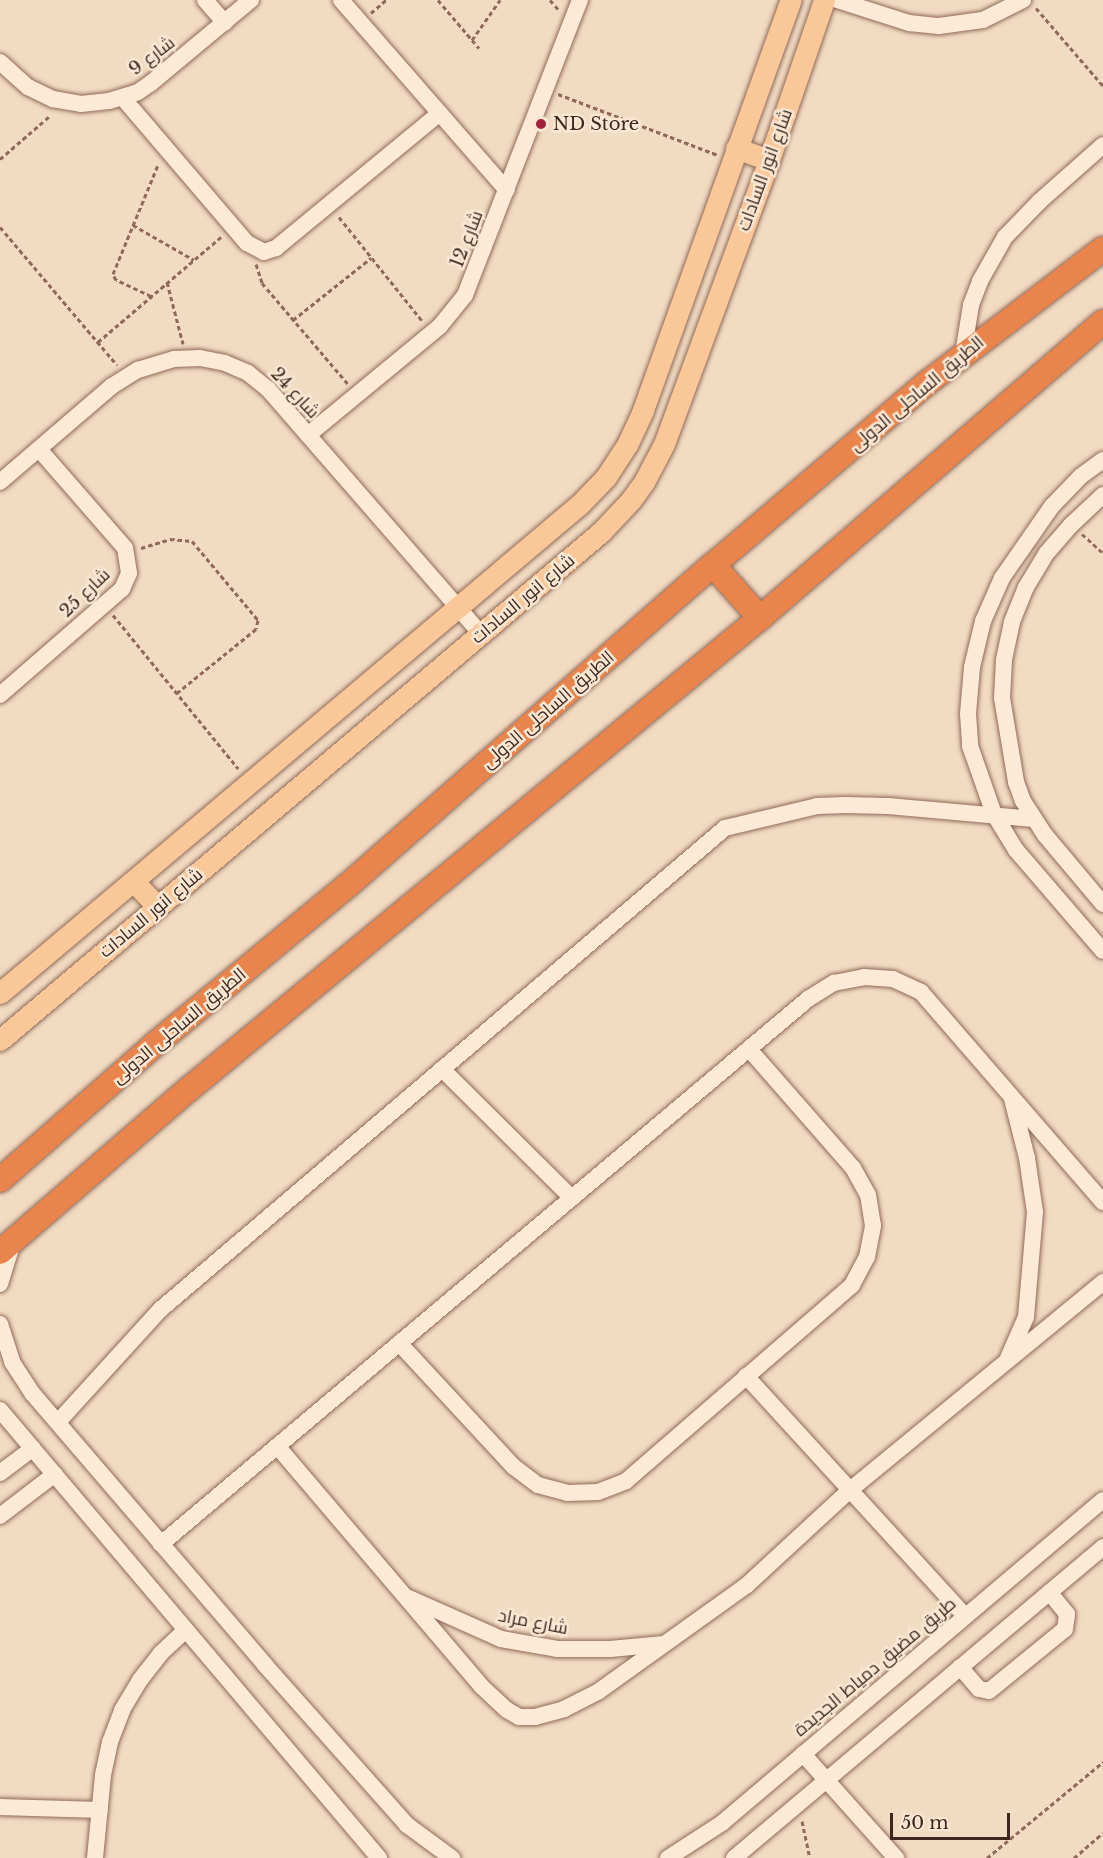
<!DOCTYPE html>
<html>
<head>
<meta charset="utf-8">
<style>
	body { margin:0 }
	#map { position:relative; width:1103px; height:1858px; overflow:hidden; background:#f2dbc3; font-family:"Libre Baskerville",Cairo,serif }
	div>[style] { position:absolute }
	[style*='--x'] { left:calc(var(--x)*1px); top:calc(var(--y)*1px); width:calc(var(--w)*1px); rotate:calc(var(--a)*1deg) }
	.path>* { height:3px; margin-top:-1.5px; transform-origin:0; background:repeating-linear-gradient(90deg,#8f6a58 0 4.5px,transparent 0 7.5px) }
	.roads { filter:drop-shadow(0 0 2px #8f6a58) drop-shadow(0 0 2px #8f6a58) }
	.minor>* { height:16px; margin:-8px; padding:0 8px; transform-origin:8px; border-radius:8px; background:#fcead7 }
	.major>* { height:21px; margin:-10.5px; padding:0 10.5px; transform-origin:10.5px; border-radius:10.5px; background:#f9c798 }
	.highway>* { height:24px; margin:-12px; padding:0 12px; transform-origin:12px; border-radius:12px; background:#e9854c }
	.dots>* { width:16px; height:16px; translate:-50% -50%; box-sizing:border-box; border:3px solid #f9e7d3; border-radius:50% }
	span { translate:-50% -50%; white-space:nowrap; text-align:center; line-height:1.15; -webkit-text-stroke:5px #f9e7d3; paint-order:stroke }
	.street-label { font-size:18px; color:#3d261d }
	.poi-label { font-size:18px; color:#3d261d }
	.left { translate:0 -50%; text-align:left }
	.scale { position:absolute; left:890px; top:1813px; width:120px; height:27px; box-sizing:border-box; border:3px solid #3d261d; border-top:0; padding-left:8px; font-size:18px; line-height:21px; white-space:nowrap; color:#3d261d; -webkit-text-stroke:4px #f9e7d3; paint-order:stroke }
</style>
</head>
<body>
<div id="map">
	<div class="path">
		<i style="--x:438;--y:0;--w:63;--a:49.5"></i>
		<i style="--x:550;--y:0;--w:13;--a:48"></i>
		<i style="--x:1036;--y:8;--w:103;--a:49.3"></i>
		<i style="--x:371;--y:13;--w:20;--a:-41"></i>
		<i style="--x:472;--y:40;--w:49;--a:-55"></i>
		<i style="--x:558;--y:94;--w:171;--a:20.9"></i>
		<i style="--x:0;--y:159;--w:67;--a:-40.8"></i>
		<i style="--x:339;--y:217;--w:134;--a:51.3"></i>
		<i style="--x:133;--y:225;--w:70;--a:29.8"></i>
		<i style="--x:0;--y:227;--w:181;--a:49.7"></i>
		<i style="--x:256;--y:264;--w:20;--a:72"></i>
		<i style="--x:262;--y:283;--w:133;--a:49.6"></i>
		<i style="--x:167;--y:282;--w:64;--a:75.5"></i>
		<i style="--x:151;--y:296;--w:38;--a:-155"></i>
		<i style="--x:116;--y:280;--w:7;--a:-117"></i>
		<i style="--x:113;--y:274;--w:118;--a:-67.6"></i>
		<i style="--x:293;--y:320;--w:100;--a:-38.5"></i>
		<i style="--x:98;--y:342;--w:162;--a:-40.5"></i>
		<i style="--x:1082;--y:534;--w:28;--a:42"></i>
		<i style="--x:141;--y:548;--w:30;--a:-17"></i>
		<i style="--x:170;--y:539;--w:22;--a:5"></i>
		<i style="--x:192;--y:541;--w:103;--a:50.1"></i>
		<i style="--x:258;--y:620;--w:9;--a:103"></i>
		<i style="--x:256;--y:629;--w:102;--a:141"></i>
		<i style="--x:113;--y:615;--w:198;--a:50.8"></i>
		<i style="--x:802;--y:1821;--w:38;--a:78"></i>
		<i style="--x:987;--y:1858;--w:151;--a:-39.6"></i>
		<i style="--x:1074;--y:1858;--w:38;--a:-41"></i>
	</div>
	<div class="roads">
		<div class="minor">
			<i style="--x:205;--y:0;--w:30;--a:49"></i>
			<i style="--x:341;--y:0;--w:252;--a:48.9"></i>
			<i style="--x:837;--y:0;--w:76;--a:17.7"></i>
			<i style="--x:909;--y:23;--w:30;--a:6"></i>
			<i style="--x:939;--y:26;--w:44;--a:-7.8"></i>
			<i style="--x:983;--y:20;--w:45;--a:-26.6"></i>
			<i style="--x:0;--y:62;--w:38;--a:42"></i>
			<i style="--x:28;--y:87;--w:28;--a:26"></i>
			<i style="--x:53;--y:99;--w:28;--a:10"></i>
			<i style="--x:81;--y:104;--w:28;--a:-6"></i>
			<i style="--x:109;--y:101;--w:30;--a:-17"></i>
			<i style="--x:138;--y:92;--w:16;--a:-35"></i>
			<i style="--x:151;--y:83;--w:130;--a:-39.7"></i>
			<i style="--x:123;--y:98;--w:191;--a:49.5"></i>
			<i style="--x:247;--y:243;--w:19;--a:28"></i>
			<i style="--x:264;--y:252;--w:13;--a:-18"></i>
			<i style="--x:276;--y:248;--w:212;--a:-39.5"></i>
			<i style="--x:963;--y:354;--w:50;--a:-80.7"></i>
			<i style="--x:971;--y:305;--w:26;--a:-69"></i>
			<i style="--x:980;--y:281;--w:51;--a:-60.4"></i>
			<i style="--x:1005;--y:237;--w:50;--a:-45.8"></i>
			<i style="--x:1040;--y:201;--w:84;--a:-41.6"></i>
			<i style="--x:308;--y:435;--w:171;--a:-39.5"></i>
			<i style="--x:440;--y:326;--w:40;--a:-51"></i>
			<i style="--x:465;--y:295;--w:317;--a:-68.7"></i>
			<i style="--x:1103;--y:460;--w:27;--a:144"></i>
			<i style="--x:1081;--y:476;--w:42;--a:134"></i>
			<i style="--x:1052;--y:506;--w:88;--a:124.8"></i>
			<i style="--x:1002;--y:578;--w:47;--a:113.8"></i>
			<i style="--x:983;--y:621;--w:47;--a:103.4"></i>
			<i style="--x:972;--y:667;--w:47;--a:94.9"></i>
			<i style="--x:968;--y:714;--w:32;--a:86"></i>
			<i style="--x:970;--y:746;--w:72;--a:70.6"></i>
			<i style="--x:994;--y:814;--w:42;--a:58.6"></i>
			<i style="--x:1016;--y:850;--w:133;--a:49.3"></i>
			<i style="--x:0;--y:482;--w:148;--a:-40.6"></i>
			<i style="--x:112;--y:386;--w:31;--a:-32"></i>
			<i style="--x:138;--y:370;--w:38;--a:-17"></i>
			<i style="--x:174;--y:359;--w:26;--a:-2"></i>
			<i style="--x:200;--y:358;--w:25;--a:11"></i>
			<i style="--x:225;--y:363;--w:25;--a:23"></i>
			<i style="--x:248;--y:373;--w:26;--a:39"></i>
			<i style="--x:268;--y:389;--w:325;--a:49"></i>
			<i style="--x:1103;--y:495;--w:44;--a:136.8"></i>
			<i style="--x:1071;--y:525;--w:38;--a:131"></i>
			<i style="--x:1046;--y:554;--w:39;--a:121"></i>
			<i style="--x:1026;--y:587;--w:38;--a:112"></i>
			<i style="--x:1012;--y:622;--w:39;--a:102"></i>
			<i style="--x:1004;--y:660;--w:38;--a:93"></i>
			<i style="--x:1002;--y:698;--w:85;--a:80.5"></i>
			<i style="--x:1016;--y:782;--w:20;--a:70"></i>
			<i style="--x:1023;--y:801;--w:40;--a:57.1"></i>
			<i style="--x:1045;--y:835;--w:90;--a:50"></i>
			<i style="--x:0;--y:695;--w:162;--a:-41"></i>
			<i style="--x:122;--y:589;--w:17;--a:-66"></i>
			<i style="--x:129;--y:573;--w:25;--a:-99"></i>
			<i style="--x:125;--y:548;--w:131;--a:-131"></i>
			<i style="--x:442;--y:1069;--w:183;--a:44.8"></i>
			<i style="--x:0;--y:1284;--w:44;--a:-72.8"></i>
			<i style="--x:0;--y:1324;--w:40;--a:72"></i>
			<i style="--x:12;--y:1362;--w:38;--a:57"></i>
			<i style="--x:33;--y:1394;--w:357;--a:49.4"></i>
			<i style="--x:265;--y:1665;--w:214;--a:48.4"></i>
			<i style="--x:407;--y:1825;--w:56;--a:36.3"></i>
			<i style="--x:399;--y:1343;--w:169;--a:47.2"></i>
			<i style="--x:514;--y:1467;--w:30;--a:37"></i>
			<i style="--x:538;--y:1485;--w:30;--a:15"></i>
			<i style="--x:567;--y:1493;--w:31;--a:-2"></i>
			<i style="--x:598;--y:1492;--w:30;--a:-21"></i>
			<i style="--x:626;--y:1481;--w:299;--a:-40.9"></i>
			<i style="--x:852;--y:1285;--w:32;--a:-62"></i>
			<i style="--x:867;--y:1257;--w:32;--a:-79"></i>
			<i style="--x:873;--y:1226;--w:31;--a:-99"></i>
			<i style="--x:868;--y:1195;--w:31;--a:-119"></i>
			<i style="--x:853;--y:1168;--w:158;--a:-131.2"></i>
			<i style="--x:1008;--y:1358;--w:45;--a:-66.3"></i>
			<i style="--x:1026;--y:1317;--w:105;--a:-85.1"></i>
			<i style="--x:1035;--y:1212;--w:55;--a:-98.4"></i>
			<i style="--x:1027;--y:1158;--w:61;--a:-104.3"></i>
			<i style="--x:746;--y:1376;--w:325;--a:47.6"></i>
			<i style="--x:0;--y:1410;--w:587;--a:49.77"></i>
			<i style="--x:58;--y:1422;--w:153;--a:-47.7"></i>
			<i style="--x:161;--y:1309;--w:741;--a:-40.46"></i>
			<i style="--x:725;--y:828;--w:95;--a:-13.4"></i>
			<i style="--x:817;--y:806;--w:28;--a:-2"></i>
			<i style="--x:845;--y:805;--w:43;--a:1.3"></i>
			<i style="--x:888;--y:806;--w:146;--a:5.1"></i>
			<i style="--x:277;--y:1446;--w:315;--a:49.6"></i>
			<i style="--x:481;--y:1686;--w:35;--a:43"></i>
			<i style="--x:507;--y:1710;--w:14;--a:30"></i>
			<i style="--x:519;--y:1717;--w:16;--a:0"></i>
			<i style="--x:535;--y:1717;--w:30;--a:-15"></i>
			<i style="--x:564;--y:1709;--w:39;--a:-27"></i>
			<i style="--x:599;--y:1691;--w:182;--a:-35.6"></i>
			<i style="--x:747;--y:1585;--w:140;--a:-42.7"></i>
			<i style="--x:850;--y:1490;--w:328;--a:-39.4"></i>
			<i style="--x:0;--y:1473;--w:41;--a:-37.1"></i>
			<i style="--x:0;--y:1516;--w:69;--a:-37.4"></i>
			<i style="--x:161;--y:1544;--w:846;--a:-40.11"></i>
			<i style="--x:808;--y:999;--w:31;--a:-32"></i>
			<i style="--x:834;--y:983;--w:31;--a:-11"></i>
			<i style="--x:864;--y:977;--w:29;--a:4"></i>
			<i style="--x:893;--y:979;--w:31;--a:25"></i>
			<i style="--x:921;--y:992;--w:278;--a:49.1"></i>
			<i style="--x:409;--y:1598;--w:101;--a:24"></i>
			<i style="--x:501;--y:1639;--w:57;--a:10.1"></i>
			<i style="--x:557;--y:1649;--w:53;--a:0"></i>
			<i style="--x:610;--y:1649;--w:54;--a:-5.3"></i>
			<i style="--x:960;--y:1667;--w:29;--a:49"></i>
			<i style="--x:979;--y:1689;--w:10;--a:11"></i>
			<i style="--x:989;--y:1691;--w:98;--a:-39.2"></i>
			<i style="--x:1065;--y:1629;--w:15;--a:-82"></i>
			<i style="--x:1067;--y:1614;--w:28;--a:-129"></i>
			<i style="--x:803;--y:1754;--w:140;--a:48.2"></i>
			<i style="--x:0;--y:1807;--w:100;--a:1.7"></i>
			<i style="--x:95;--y:1858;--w:83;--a:-84.5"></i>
			<i style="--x:103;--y:1775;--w:34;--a:-78"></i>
			<i style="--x:110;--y:1742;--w:34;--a:-69"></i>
			<i style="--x:122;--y:1710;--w:35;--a:-59"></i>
			<i style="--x:140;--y:1680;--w:34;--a:-52"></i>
			<i style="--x:161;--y:1653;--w:34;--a:-43"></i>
			<i style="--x:668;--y:1858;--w:64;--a:-32.9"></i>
			<i style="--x:722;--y:1823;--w:499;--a:-40.3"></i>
			<i style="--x:734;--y:1858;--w:483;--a:-40.1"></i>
		</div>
		<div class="major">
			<i style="--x:736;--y:148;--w:35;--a:20"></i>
			<i style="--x:133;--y:881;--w:36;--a:46"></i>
			<i style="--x:0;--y:993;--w:757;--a:-40.13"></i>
			<i style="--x:579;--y:505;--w:39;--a:-46"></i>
			<i style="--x:606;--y:477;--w:38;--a:-57"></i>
			<i style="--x:627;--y:445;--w:38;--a:-65"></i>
			<i style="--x:643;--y:410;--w:436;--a:-70.2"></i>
			<i style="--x:0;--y:1040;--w:787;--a:-40.21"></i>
			<i style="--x:601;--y:532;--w:44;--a:-46.8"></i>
			<i style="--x:631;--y:500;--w:22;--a:-54"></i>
			<i style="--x:644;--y:482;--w:43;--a:-62.2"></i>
			<i style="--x:664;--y:444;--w:303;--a:-69.7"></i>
			<i style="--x:769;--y:160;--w:169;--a:-71"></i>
		</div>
		<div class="highway">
			<i style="--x:713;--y:565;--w:71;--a:48.4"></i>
			<i style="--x:0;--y:1180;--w:205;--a:-41.2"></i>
			<i style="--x:154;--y:1045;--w:249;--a:-39.5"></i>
			<i style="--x:346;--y:887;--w:488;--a:-41.3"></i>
			<i style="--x:713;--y:565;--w:281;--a:-40.4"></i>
			<i style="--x:927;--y:383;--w:221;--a:-37.3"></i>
			<i style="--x:0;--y:1252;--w:250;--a:-40.8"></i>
			<i style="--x:189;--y:1089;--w:740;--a:-39.52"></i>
			<i style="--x:760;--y:618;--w:453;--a:-40.8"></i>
		</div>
	</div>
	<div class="dots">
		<i style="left:541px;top:124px;background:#a4213c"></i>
	</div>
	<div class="street-label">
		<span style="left:152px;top:56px;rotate:-37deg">شارع 9</span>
		<span style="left:765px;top:170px;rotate:-70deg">شارع انور السادات</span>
		<span style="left:467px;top:239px;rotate:-69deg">شارع 12</span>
		<span style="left:295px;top:393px;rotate:47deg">شارع 24</span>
		<span style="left:917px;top:394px;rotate:-40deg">الطريق الساحلى الدولى</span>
		<span style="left:85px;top:593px;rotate:-44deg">شارع 25</span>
		<span style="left:523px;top:599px;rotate:-40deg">شارع انور السادات</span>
		<span style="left:548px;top:710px;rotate:-41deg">الطريق الساحلى الدولى</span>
		<span style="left:151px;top:913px;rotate:-40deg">شارع انور السادات</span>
		<span style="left:179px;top:1026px;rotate:-40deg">الطريق الساحلى الدولى</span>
		<span style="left:533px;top:1622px;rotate:11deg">شارع مراد</span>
		<span style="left:875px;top:1667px;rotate:-40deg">طريق مضيق دمياط الجديدة</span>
	</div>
	<div class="poi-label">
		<span class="left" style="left:553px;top:124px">ND Store</span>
	</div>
	<div class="scale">50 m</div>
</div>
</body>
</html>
